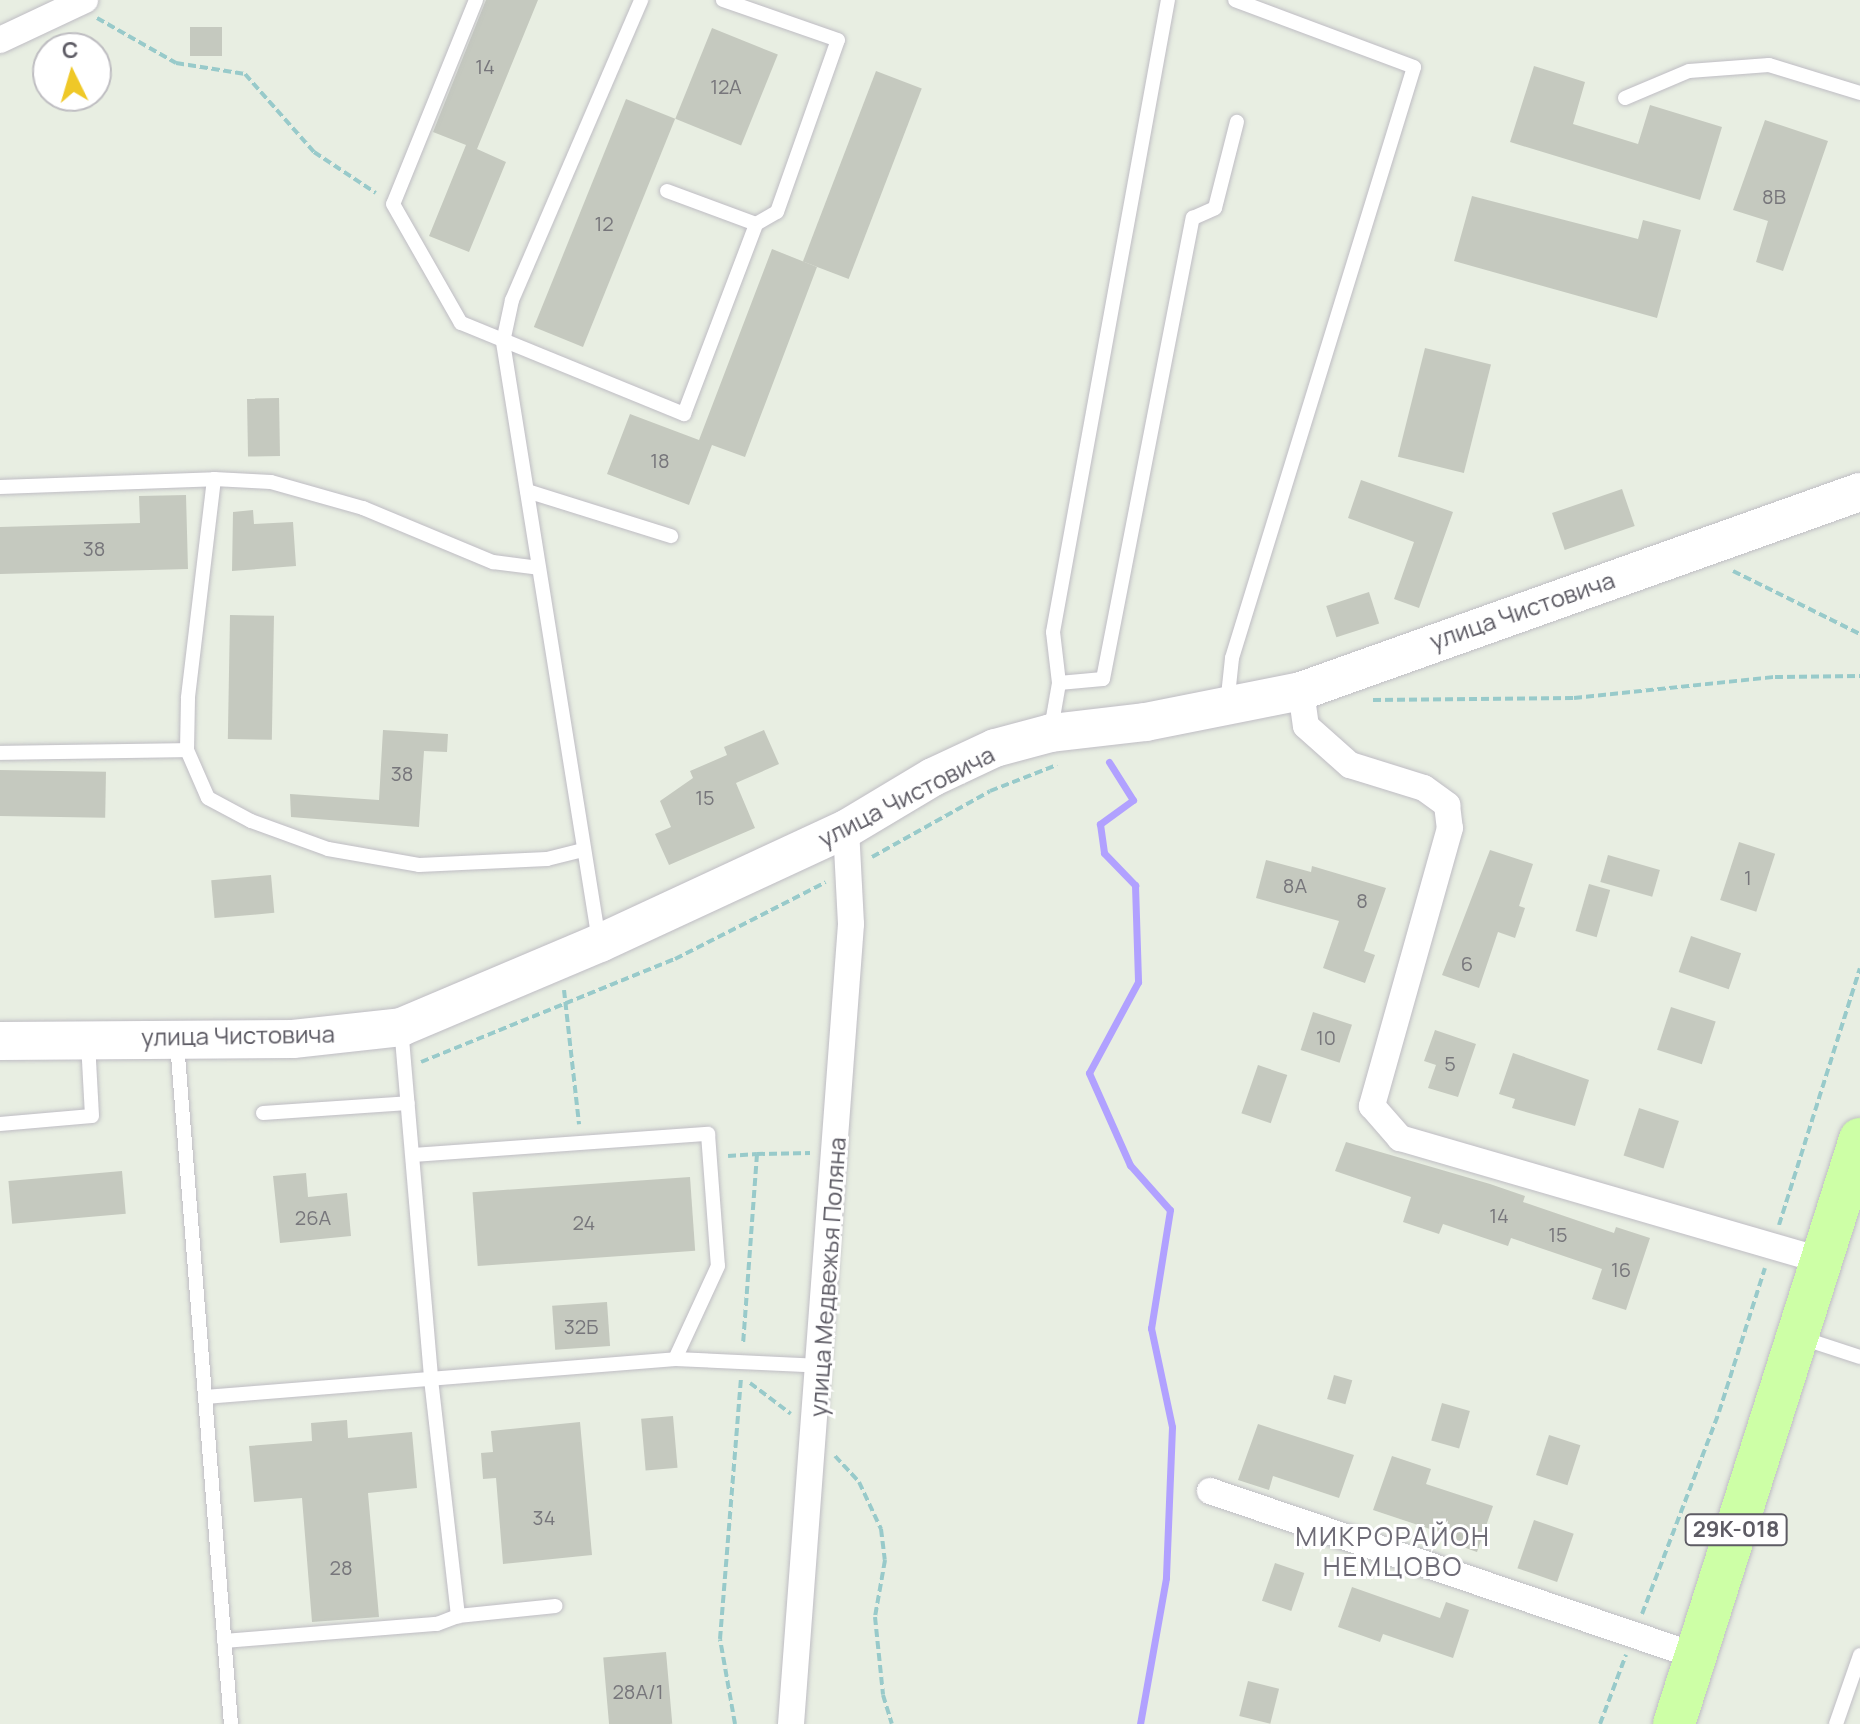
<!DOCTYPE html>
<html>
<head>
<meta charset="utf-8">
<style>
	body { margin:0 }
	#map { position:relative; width:1860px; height:1724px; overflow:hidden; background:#e8eee2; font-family:Manrope,sans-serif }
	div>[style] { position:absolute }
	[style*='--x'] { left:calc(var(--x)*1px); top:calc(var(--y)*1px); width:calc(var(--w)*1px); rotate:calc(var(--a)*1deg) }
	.stream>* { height:7px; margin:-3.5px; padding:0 3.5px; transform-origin:3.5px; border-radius:3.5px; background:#b1a1ff }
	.building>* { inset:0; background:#c5c9bf; transform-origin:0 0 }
	.path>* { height:4px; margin-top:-2px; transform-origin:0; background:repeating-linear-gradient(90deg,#98caca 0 8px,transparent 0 12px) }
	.roads { filter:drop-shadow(0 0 2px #bfbdc4) drop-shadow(0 0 2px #bfbdc4) }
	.lane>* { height:14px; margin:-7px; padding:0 7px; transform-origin:7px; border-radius:7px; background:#fff }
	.street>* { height:26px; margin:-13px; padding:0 13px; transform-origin:13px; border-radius:13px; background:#fff }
	.secondary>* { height:38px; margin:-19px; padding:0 19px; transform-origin:19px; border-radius:19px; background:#fff }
	.primary>* { height:42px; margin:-21px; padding:0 21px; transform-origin:21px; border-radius:21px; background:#cdffa6 }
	span { translate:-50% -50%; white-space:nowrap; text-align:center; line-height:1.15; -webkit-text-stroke:6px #fff; paint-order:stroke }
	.number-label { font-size:20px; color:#77767b }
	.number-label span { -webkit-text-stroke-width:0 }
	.shield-label span { padding:2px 6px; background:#fff; border:2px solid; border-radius:6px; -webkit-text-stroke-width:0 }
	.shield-label { font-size:22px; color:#5d5b64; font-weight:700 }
	.street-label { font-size:24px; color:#5d5b64 }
	.neighbourhood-label { font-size:26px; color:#6e6b76; letter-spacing:2px }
	.north { position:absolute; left:32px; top:32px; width:80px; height:80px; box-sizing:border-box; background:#fff; border:2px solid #bebdc1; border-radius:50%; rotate:355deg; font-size:22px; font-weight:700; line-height:32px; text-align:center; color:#5d5b64 }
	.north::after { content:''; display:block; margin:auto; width:28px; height:36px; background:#efc827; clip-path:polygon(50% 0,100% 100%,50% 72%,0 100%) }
</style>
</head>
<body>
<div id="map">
	<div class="stream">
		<i style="--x:1109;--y:762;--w:45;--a:57.7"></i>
		<i style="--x:1133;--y:800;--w:41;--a:144"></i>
		<i style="--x:1100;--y:824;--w:29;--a:82"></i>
		<i style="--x:1104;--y:853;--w:45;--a:45.9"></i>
		<i style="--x:1135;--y:885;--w:97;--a:88.2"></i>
		<i style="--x:1138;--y:982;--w:103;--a:118.3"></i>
		<i style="--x:1089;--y:1073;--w:101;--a:66"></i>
		<i style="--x:1130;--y:1165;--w:60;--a:48.4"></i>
		<i style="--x:1170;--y:1210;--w:120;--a:99.1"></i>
		<i style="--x:1151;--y:1328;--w:101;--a:78"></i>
		<i style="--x:1172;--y:1427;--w:151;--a:92.3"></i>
		<i style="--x:1166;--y:1578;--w:148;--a:100.1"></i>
	</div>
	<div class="building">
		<i style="clip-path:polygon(538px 0,477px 149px,506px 162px,469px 252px,429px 236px,466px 145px,433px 132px,486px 0)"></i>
		<i style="left:190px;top:27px;width:32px;height:29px"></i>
		<i style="left:712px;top:28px;width:71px;height:98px;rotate:22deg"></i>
		<i style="clip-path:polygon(1534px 66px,1585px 82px,1573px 124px,1638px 144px,1650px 105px,1722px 127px,1700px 200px,1510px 142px)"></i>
		<i style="left:876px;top:71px;width:49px;height:204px;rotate:21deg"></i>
		<i style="left:626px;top:99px;width:53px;height:246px;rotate:22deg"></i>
		<i style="clip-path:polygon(1765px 120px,1828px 141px,1783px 271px,1756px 262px,1768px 221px,1733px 210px)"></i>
		<i style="clip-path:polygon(1472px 196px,1638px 239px,1643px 220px,1681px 230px,1657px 318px,1454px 261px)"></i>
		<i style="clip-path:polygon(772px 249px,817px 267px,745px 457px,712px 445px,689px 505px,607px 474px,630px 414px,699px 440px)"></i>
		<i style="left:1425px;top:348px;width:68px;height:112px;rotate:14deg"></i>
		<i style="left:279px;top:398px;width:58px;height:32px;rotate:89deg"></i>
		<i style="clip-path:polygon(1361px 480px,1453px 512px,1419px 608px,1394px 599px,1414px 542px,1348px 518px)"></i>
		<i style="left:1622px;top:489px;width:39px;height:74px;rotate:71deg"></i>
		<i style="clip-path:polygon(186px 495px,188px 569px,0 574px,0 527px,140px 523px,139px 496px)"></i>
		<i style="clip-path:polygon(253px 510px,254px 524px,293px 522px,296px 566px,232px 571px,233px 512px)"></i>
		<i style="left:1369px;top:592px;width:33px;height:45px;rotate:72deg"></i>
		<i style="left:230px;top:615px;width:44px;height:124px;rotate:1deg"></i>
		<i style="clip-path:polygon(383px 730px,448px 734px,447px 752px,424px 751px,419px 827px,291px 817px,290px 794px,379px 800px)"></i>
		<i style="clip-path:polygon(764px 730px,779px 764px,736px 783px,755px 828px,669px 865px,655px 834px,671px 827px,660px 801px,693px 778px,690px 771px,727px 755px,724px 747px)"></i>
		<i style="left:0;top:770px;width:106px;height:46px;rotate:1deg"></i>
		<i style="left:1739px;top:842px;width:38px;height:61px;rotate:18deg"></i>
		<i style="clip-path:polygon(1490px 850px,1533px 864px,1519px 906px,1525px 908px,1515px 938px,1498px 932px,1479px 988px,1442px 975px)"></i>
		<i style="left:1608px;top:855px;width:54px;height:28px;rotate:16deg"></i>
		<i style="clip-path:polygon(1266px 860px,1311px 872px,1312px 866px,1386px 888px,1364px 951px,1375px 955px,1365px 983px,1323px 968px,1339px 921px,1256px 898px)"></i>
		<i style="left:271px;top:875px;width:38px;height:60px;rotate:85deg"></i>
		<i style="left:1589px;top:884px;width:22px;height:49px;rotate:16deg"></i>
		<i style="left:1691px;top:936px;width:53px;height:38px;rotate:19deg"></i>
		<i style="left:1671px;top:1007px;width:47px;height:45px;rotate:18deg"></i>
		<i style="left:1313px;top:1012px;width:41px;height:40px;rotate:18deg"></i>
		<i style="clip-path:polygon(1435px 1030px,1476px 1044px,1458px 1097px,1428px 1088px,1436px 1065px,1424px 1061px)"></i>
		<i style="clip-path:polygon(1513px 1053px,1589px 1080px,1575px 1126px,1512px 1108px,1515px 1099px,1499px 1094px)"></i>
		<i style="left:1258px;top:1065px;width:31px;height:51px;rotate:19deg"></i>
		<i style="left:1639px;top:1108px;width:42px;height:50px;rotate:18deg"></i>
		<i style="clip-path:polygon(1346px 1142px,1490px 1184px,1525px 1196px,1523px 1202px,1614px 1233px,1616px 1227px,1650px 1238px,1626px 1310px,1592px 1299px,1602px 1269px,1511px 1238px,1508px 1246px,1443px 1224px,1439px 1234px,1403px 1222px,1411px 1197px,1335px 1171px)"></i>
		<i style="left:122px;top:1171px;width:43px;height:114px;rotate:85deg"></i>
		<i style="clip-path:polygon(306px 1173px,308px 1197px,347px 1193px,351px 1236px,280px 1243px,273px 1176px)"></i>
		<i style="left:690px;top:1177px;width:74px;height:218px;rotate:86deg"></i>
		<i style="left:607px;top:1302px;width:44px;height:55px;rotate:86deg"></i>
		<i style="left:1334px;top:1375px;width:19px;height:25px;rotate:16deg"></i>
		<i style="left:1442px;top:1403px;width:29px;height:39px;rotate:16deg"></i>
		<i style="left:673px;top:1416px;width:52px;height:32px;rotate:85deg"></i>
		<i style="clip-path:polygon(347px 1420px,348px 1438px,412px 1432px,417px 1488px,368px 1493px,379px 1617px,312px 1622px,302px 1498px,254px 1502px,249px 1446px,312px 1441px,311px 1423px)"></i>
		<i style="clip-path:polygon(580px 1422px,592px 1555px,503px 1564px,496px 1478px,483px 1479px,481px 1453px,493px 1452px,491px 1431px)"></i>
		<i style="clip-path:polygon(1258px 1424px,1354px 1455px,1339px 1498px,1273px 1476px,1269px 1490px,1238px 1480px)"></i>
		<i style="left:1549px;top:1435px;width:33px;height:42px;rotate:18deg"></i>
		<i style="clip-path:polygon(1392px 1456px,1431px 1469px,1426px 1484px,1493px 1506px,1477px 1552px,1443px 1540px,1445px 1534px,1373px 1510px)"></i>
		<i style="left:1534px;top:1520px;width:42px;height:51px;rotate:19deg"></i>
		<i style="left:1275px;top:1563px;width:31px;height:40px;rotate:19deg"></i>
		<i style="clip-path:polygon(1352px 1587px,1440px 1618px,1446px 1602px,1469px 1610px,1453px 1658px,1383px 1634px,1380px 1642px,1338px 1627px)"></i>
		<i style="left:666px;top:1652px;width:72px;height:63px;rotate:85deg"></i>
		<i style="left:1248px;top:1681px;width:32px;height:36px;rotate:14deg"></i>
	</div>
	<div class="path">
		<i style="--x:97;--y:18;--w:91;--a:29.7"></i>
		<i style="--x:176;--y:63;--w:70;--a:9.1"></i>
		<i style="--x:245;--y:74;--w:104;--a:48.5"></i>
		<i style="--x:314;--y:152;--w:74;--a:33.5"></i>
		<i style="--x:1733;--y:571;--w:142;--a:26.4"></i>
		<i style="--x:1373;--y:700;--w:201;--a:-0.6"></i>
		<i style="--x:1574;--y:698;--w:202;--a:-6"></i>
		<i style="--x:1775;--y:677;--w:85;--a:-0.7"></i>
		<i style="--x:872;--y:857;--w:135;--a:-29.2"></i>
		<i style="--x:990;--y:791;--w:72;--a:-21.2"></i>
		<i style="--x:564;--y:990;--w:135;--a:83.6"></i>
		<i style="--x:421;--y:1062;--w:274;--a:-22.1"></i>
		<i style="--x:675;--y:959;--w:169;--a:-27"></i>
		<i style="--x:757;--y:1154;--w:53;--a:-1.1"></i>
		<i style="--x:728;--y:1156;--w:29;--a:-4"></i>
		<i style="--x:757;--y:1154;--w:191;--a:94.2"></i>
		<i style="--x:1779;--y:1225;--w:269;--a:-72.5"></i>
		<i style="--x:750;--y:1383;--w:51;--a:37.1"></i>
		<i style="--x:835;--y:1456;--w:35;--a:47"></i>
		<i style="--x:859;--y:1482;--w:52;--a:64.9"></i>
		<i style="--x:881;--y:1529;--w:31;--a:83"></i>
		<i style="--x:885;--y:1560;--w:58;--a:100"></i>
		<i style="--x:875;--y:1617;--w:78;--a:84.1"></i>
		<i style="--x:883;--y:1695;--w:30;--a:73"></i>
		<i style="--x:1642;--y:1614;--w:216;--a:-69.1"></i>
		<i style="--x:1719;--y:1412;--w:151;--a:-72.3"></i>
		<i style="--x:735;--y:1724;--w:86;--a:-100"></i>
		<i style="--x:720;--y:1639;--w:260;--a:-85.4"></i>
		<i style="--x:1600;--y:1724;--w:74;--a:-69.4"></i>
	</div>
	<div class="roads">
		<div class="lane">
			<i style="--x:476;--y:0;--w:220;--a:112.1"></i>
			<i style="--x:393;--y:204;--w:137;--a:60.3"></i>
			<i style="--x:461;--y:323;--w:241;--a:22.2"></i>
			<i style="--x:684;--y:414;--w:203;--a:-69.2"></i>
			<i style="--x:756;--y:224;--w:24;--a:-30"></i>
			<i style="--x:777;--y:212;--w:182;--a:-70.5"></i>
			<i style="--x:838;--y:40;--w:122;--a:-160.8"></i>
			<i style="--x:1625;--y:98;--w:69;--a:-22.9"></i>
			<i style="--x:1689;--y:71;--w:80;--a:-4.3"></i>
			<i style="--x:1769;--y:65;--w:95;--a:17.1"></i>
			<i style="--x:667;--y:191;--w:95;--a:20.3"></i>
			<i style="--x:214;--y:479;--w:221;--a:96.8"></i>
			<i style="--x:188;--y:698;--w:52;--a:91.1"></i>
			<i style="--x:187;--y:750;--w:52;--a:66.4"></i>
			<i style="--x:208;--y:798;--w:49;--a:28.1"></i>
			<i style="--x:251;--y:821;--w:82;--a:20"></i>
			<i style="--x:328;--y:849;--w:92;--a:10"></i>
			<i style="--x:419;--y:865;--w:128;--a:-2.7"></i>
			<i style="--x:547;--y:859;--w:36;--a:-14"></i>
			<i style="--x:0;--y:487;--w:214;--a:-2.1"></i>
			<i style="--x:214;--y:479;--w:57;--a:3"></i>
			<i style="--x:271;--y:482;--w:96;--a:15.8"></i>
			<i style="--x:363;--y:508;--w:141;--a:22.6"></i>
			<i style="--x:493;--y:562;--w:46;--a:7.4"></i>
			<i style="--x:527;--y:491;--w:151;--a:17.4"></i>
			<i style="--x:1059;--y:683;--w:44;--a:-5.2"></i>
			<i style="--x:1103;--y:679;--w:470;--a:-79"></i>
			<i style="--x:1193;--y:218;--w:24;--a:-24"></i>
			<i style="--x:1215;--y:208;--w:89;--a:-75.7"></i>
			<i style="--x:1227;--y:705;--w:47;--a:-83.9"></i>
			<i style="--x:1232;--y:658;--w:618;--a:-72.88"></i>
			<i style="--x:1414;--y:67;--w:191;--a:-159.5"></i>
			<i style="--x:1051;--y:729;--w:47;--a:-80.1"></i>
			<i style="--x:1059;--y:683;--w:51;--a:-96.7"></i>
			<i style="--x:1053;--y:632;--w:642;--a:-79.69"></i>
			<i style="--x:0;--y:753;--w:187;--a:-0.9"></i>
			<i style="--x:599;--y:941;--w:607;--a:-99.11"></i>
			<i style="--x:503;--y:342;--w:43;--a:-77.9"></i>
			<i style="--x:512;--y:300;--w:327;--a:-66.7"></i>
			<i style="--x:401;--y:1027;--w:353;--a:85.1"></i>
			<i style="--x:431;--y:1379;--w:239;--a:83.5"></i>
			<i style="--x:177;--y:1043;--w:683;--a:85.47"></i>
			<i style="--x:263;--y:1113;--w:145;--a:-3.9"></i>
			<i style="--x:0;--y:1124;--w:92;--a:-5"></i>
			<i style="--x:92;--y:1116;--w:74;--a:-93.1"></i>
			<i style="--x:413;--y:1155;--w:296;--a:-4.1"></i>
			<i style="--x:708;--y:1134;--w:132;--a:85.7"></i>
			<i style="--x:718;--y:1266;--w:102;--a:114.8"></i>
			<i style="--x:1799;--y:1337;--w:64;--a:18.2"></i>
			<i style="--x:205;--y:1397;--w:472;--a:-4.6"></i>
			<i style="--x:675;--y:1359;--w:146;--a:2.7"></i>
			<i style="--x:224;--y:1641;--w:214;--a:-4.6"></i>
			<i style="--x:437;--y:1624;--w:22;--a:-21"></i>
			<i style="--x:458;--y:1616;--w:98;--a:-5.9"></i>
			<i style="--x:1836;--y:1724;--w:73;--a:-70.8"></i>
		</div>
		<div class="street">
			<i style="--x:0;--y:40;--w:94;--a:-25.2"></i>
			<i style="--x:1301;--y:691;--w:35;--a:82"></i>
			<i style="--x:1306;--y:726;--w:59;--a:41.6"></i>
			<i style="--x:1350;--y:765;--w:77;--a:17.3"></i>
			<i style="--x:1424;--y:788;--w:29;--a:36"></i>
			<i style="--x:1447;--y:805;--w:23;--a:83"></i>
			<i style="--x:1450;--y:828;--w:289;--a:105.7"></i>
			<i style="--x:1372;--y:1106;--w:43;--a:48.8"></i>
			<i style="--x:1400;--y:1138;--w:437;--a:16.2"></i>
			<i style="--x:1210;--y:1491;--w:513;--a:18.75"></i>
			<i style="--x:791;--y:1724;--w:802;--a:-85.71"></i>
			<i style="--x:851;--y:924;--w:95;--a:-93"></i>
		</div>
		<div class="secondary">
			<i style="--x:0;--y:1041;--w:293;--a:-0.4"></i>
			<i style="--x:293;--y:1039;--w:109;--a:-6.3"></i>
			<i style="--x:401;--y:1027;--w:216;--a:-22.9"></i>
			<i style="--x:600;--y:943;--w:271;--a:-24.9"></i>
			<i style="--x:846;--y:829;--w:101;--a:-30.9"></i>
			<i style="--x:933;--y:777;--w:68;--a:-25.1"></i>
			<i style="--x:995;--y:748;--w:58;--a:-15"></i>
			<i style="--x:1051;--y:733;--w:96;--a:-6.6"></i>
			<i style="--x:1146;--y:722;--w:158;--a:-11.3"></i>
			<i style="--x:1301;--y:691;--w:593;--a:-19.6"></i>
		</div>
		<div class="primary">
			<i style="--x:1674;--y:1724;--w:614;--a:-72.36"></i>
		</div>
	</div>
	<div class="number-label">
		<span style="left:485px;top:66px">14</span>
		<span style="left:726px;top:86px">12А</span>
		<span style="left:1774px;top:196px">8В</span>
		<span style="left:604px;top:223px">12</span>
		<span style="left:660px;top:460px">18</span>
		<span style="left:94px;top:548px">38</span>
		<span style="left:402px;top:773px">38</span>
		<span style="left:705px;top:797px">15</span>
		<span style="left:1748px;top:877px">1</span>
		<span style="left:1295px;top:885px">8А</span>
		<span style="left:1362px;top:900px">8</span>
		<span style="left:1467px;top:963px">6</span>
		<span style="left:1326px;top:1037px">10</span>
		<span style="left:1450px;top:1063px">5</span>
		<span style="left:1499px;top:1215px">14</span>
		<span style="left:313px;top:1217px">26А</span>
		<span style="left:584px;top:1222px">24</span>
		<span style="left:1558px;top:1234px">15</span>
		<span style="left:1621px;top:1269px">16</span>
		<span style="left:581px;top:1326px">32Б</span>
		<span style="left:544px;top:1517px">34</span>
		<span style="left:341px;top:1567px">28</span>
		<span style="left:638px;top:1691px">28А/1</span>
	</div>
	<div class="shield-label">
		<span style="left:1736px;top:1530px">29К-018</span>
	</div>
	<div class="street-label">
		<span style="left:1522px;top:610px;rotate:-19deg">улица Чистовича</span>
		<span style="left:906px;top:796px;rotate:-27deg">улица Чистовича</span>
		<span style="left:238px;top:1035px;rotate:-1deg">улица Чистовича</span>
		<span style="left:827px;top:1277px;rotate:-86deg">улица Медвежья Поляна</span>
	</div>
	<div class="neighbourhood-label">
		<span style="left:1393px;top:1552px">МИКРОРАЙОН<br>НЕМЦОВО</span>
	</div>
	<div class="north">С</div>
</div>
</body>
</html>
